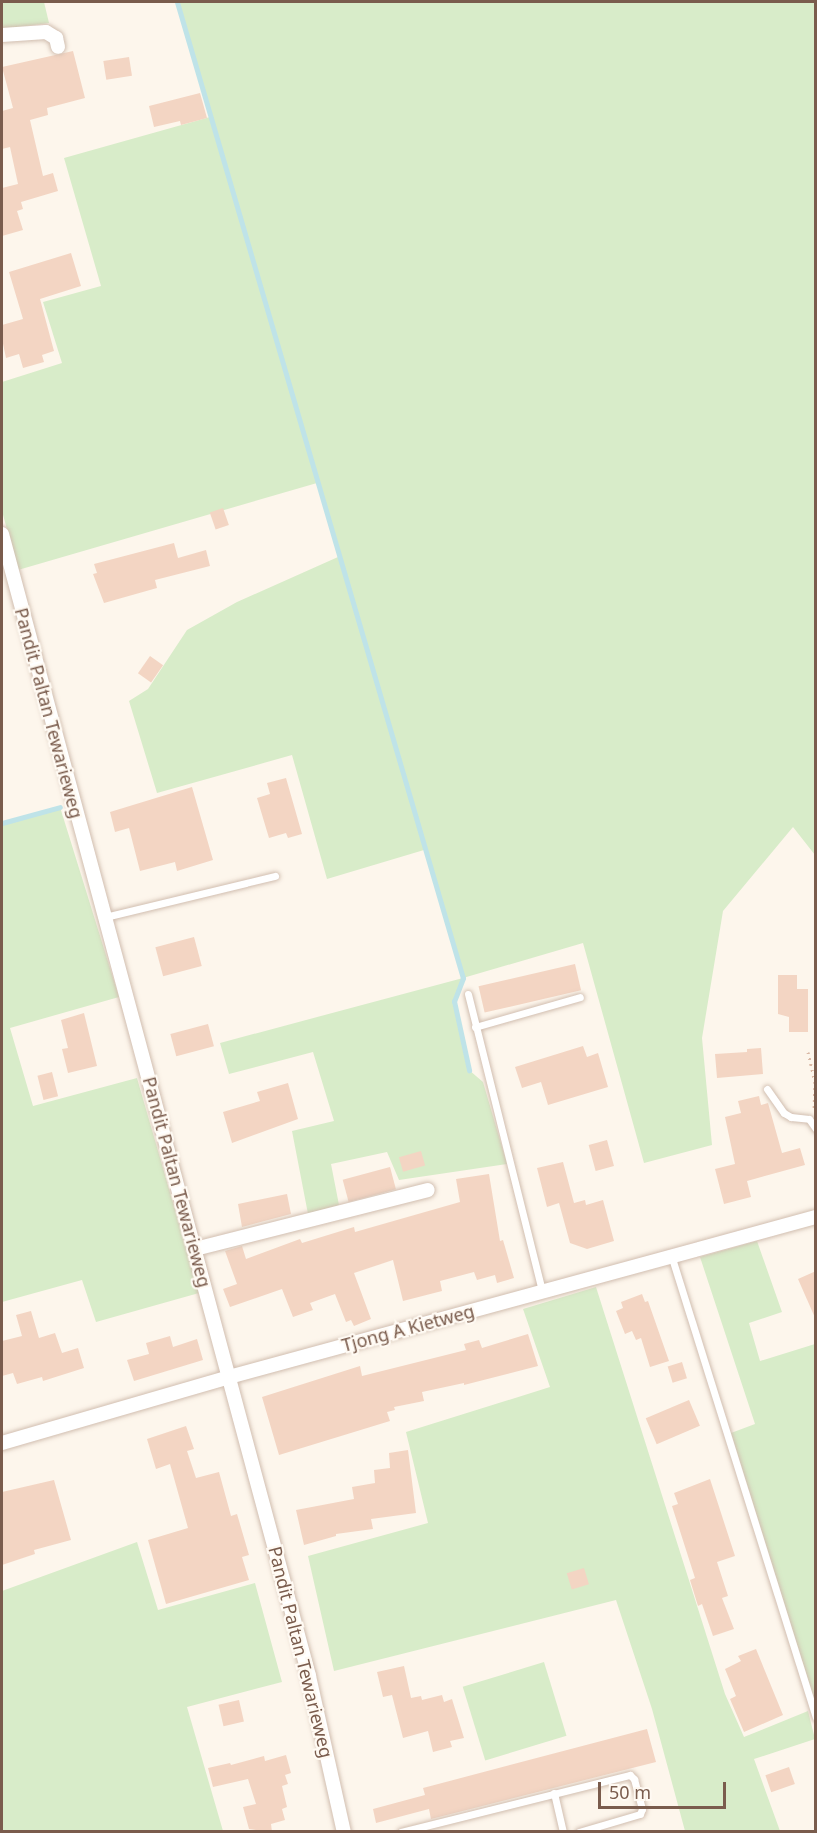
<!DOCTYPE html>
<html>
<head>
<meta charset="utf-8">
<style>
	body { margin:0 }
	#map { position:relative; width:817px; height:1833px; overflow:hidden; background:#fdf6ec; font-family:"Noto Sans",sans-serif }
	div>[style] { position:absolute }
	[style*='--x'] { left:calc(var(--x)*1px); top:calc(var(--y)*1px); width:calc(var(--w)*1px); rotate:calc(var(--a)*1deg) }
	.green>* { inset:0; background:#d8ecc9; transform-origin:0 0 }
	.stream>* { height:5px; margin:-2.5px; padding:0 2.5px; transform-origin:2.5px; border-radius:2.5px; background:#bfe3e8 }
	.building>* { inset:0; background:#f3d5c3; transform-origin:0 0 }
	.path>* { height:3px; margin-top:-1.5px; transform-origin:0; background:repeating-linear-gradient(90deg,#d9b8a5 0 1.5px,transparent 0 6px) }
	.roads { filter:drop-shadow(0 0 2px #d1beb0) drop-shadow(0 0 2px #d1beb0) }
	.service>* { height:7px; margin:-3.5px; padding:0 3.5px; transform-origin:3.5px; border-radius:3.5px; background:#fff }
	.minor>* { height:14px; margin:-7px; padding:0 7px; transform-origin:7px; border-radius:7px; background:#fff }
	span { translate:-50% -50%; white-space:nowrap; text-align:center; line-height:1.15; -webkit-text-stroke:4.5px #fffaf3; paint-order:stroke }
	.street-label { font-size:18px; color:#7a5c4d }
	.frame { position:absolute; inset:0; border:3px solid #7a5c4d; pointer-events:none }
	.scale { position:absolute; left:598px; top:1782px; width:128px; height:27px; box-sizing:border-box; border:3px solid #7a5c4d; border-top:0; padding-left:8px; font-size:18px; line-height:21px; white-space:nowrap; color:#7a5c4d; -webkit-text-stroke:4px #fffaf3; paint-order:stroke }
</style>
</head>
<body>
<div id="map">
	<div class="green">
		<i style="clip-path:polygon(2px 2px,44px 2px,49px 23px,2px 29px)"></i>
		<i style="clip-path:polygon(177px 2px,815px 2px,815px 855px,793px 827px,723px 911px,702px 1038px,712px 1145px,644px 1163px,583px 943px,463px 978px,457px 991px,454px 1001px,469px 1070px,483px 1082px,507px 1164px,399px 1180px,387px 1152px,331px 1164px,339px 1205px,308px 1214px,292px 1131px,334px 1121px,313px 1052px,229px 1074px,220px 1043px,463px 978px,424px 850px,327px 879px,292px 755px,157px 793px,129px 701px,148px 689px,187px 630px,237px 602px,338px 557px,317px 483px,18px 570px,2px 511px,2px 382px,62px 363px,43px 302px,101px 286px,64px 158px,210px 117px)"></i>
		<i style="clip-path:polygon(60px 807px,119px 997px,10px 1028px,33px 1106px,137px 1078px,199px 1293px,96px 1322px,82px 1280px,2px 1302px,2px 823px)"></i>
		<i style="clip-path:polygon(757px 1241px,782px 1312px,749px 1323px,760px 1361px,815px 1344px,815px 1702px,731px 1433px,755px 1424px,700px 1257px)"></i>
		<i style="clip-path:polygon(596px 1287px,725px 1694px,744px 1737px,808px 1711px,815px 1739px,754px 1759px,780px 1831px,685px 1831px,652px 1709px,616px 1600px,334px 1671px,308px 1556px,428px 1523px,406px 1432px,550px 1387px,523px 1309px)"></i>
		<i style="clip-path:polygon(137px 1542px,158px 1610px,255px 1583px,282px 1682px,187px 1707px,223px 1831px,2px 1831px,2px 1591px)"></i>
		<i style="left:544px;top:1662px;width:77px;height:85px;rotate:73deg"></i>
	</div>
	<div class="stream">
		<i style="--x:177;--y:2;--w:1017;--a:73.67"></i>
		<i style="--x:463;--y:978;--w:25;--a:111"></i>
		<i style="--x:454;--y:1001;--w:71;--a:77.7"></i>
		<i style="--x:2;--y:823;--w:60;--a:-15.4"></i>
	</div>
	<div class="building">
		<i style="clip-path:polygon(73px 51px,85px 98px,47px 108px,48px 115px,30px 120px,43px 176px,53px 173px,58px 191px,21px 202px,23px 209px,17px 211px,23px 230px,2px 236px,2px 188px,18px 184px,10px 147px,2px 149px,2px 111px,13px 108px,2px 67px)"></i>
		<i style="left:129px;top:57px;width:19px;height:26px;rotate:81deg"></i>
		<i style="clip-path:polygon(200px 93px,207px 118px,181px 125px,180px 121px,154px 127px,149px 106px)"></i>
		<i style="clip-path:polygon(71px 253px,81px 286px,40px 299px,54px 351px,42px 355px,44px 362px,23px 368px,19px 354px,6px 358px,2px 339px,2px 325px,23px 319px,9px 272px)"></i>
		<i style="left:223px;top:508px;width:18px;height:14px;rotate:71deg"></i>
		<i style="clip-path:polygon(174px 543px,178px 558px,206px 550px,210px 566px,155px 580px,157px 588px,104px 603px,93px 574px,97px 573px,94px 564px)"></i>
		<i style="left:150px;top:656px;width:16px;height:21px;rotate:35deg"></i>
		<i style="clip-path:polygon(286px 778px,302px 834px,288px 838px,286px 833px,269px 838px,257px 798px,270px 794px,267px 783px)"></i>
		<i style="clip-path:polygon(192px 787px,213px 860px,177px 871px,175px 862px,140px 871px,129px 828px,115px 832px,110px 812px)"></i>
		<i style="left:194px;top:937px;width:30px;height:40px;rotate:75deg"></i>
		<i style="left:575px;top:964px;width:27px;height:99px;rotate:77deg"></i>
		<i style="clip-path:polygon(778px 975px,797px 975px,797px 989px,808px 989px,808px 1032px,789px 1032px,789px 1017px,778px 1014px)"></i>
		<i style="clip-path:polygon(84px 1013px,97px 1066px,68px 1073px,62px 1049px,68px 1048px,61px 1020px)"></i>
		<i style="left:208px;top:1024px;width:23px;height:39px;rotate:75deg"></i>
		<i style="clip-path:polygon(583px 1046px,587px 1057px,598px 1053px,608px 1087px,548px 1105px,541px 1082px,522px 1088px,515px 1067px)"></i>
		<i style="clip-path:polygon(761px 1048px,763px 1074px,717px 1078px,715px 1054px,747px 1052px,747px 1049px)"></i>
		<i style="left:52px;top:1072px;width:25px;height:15px;rotate:76deg"></i>
		<i style="clip-path:polygon(288px 1083px,298px 1119px,232px 1143px,223px 1112px,260px 1101px,257px 1092px)"></i>
		<i style="clip-path:polygon(759px 1096px,761px 1105px,768px 1103px,782px 1153px,800px 1148px,805px 1165px,747px 1181px,751px 1197px,724px 1204px,715px 1169px,735px 1164px,725px 1117px,741px 1113px,738px 1101px)"></i>
		<i style="left:607px;top:1140px;width:27px;height:19px;rotate:75deg"></i>
		<i style="left:421px;top:1151px;width:15px;height:23px;rotate:74deg"></i>
		<i style="clip-path:polygon(563px 1162px,574px 1203px,585px 1200px,586px 1205px,603px 1200px,614px 1241px,587px 1249px,570px 1243px,559px 1203px,547px 1207px,537px 1168px)"></i>
		<i style="left:390px;top:1167px;width:23px;height:49px;rotate:75deg"></i>
		<i style="clip-path:polygon(489px 1174px,500px 1241px,503px 1240px,514px 1278px,497px 1283px,495px 1275px,477px 1280px,474px 1272px,440px 1281px,442px 1291px,403px 1301px,393px 1260px,354px 1273px,371px 1319px,354px 1326px,351px 1320px,346px 1322px,335px 1294px,310px 1303px,313px 1310px,293px 1317px,282px 1289px,230px 1307px,223px 1289px,237px 1284px,225px 1251px,242px 1246px,246px 1259px,300px 1239px,302px 1243px,354px 1227px,355px 1232px,460px 1202px,456px 1179px)"></i>
		<i style="clip-path:polygon(287px 1194px,291px 1214px,242px 1227px,238px 1204px)"></i>
		<i style="clip-path:polygon(816px 1271px,816px 1320px,798px 1279px)"></i>
		<i style="clip-path:polygon(642px 1294px,645px 1302px,648px 1301px,669px 1361px,650px 1367px,641px 1338px,636px 1340px,632px 1331px,625px 1334px,616px 1311px,623px 1308px,621px 1302px)"></i>
		<i style="clip-path:polygon(31px 1311px,39px 1338px,55px 1333px,62px 1353px,78px 1348px,84px 1368px,43px 1381px,42px 1377px,17px 1384px,13px 1373px,2px 1376px,2px 1341px,22px 1336px,16px 1315px)"></i>
		<i style="clip-path:polygon(528px 1334px,538px 1366px,464px 1385px,464px 1383px,422px 1392px,424px 1401px,394px 1407px,395px 1410px,387px 1412px,390px 1421px,279px 1455px,262px 1397px,360px 1366px,362px 1376px,466px 1350px,464px 1344px,479px 1340px,482px 1348px)"></i>
		<i style="clip-path:polygon(170px 1336px,173px 1347px,197px 1339px,203px 1360px,134px 1381px,127px 1360px,149px 1354px,146px 1343px)"></i>
		<i style="left:682px;top:1362px;width:17px;height:15px;rotate:73deg"></i>
		<i style="left:689px;top:1400px;width:28px;height:47px;rotate:67deg"></i>
		<i style="clip-path:polygon(186px 1426px,194px 1449px,187px 1451px,196px 1478px,219px 1472px,231px 1516px,237px 1514px,249px 1555px,242px 1557px,249px 1580px,166px 1604px,148px 1540px,188px 1528px,170px 1464px,156px 1469px,147px 1439px)"></i>
		<i style="clip-path:polygon(408px 1450px,416px 1513px,371px 1519px,373px 1529px,336px 1534px,336px 1536px,304px 1545px,296px 1510px,354px 1499px,352px 1487px,375px 1483px,374px 1470px,390px 1468px,389px 1453px)"></i>
		<i style="clip-path:polygon(710px 1479px,735px 1556px,717px 1562px,728px 1596px,722px 1598px,734px 1629px,713px 1636px,702px 1604px,698px 1606px,690px 1580px,695px 1578px,672px 1506px,678px 1504px,674px 1493px)"></i>
		<i style="clip-path:polygon(54px 1480px,71px 1540px,34px 1550px,35px 1554px,2px 1565px,2px 1492px)"></i>
		<i style="left:584px;top:1568px;width:17px;height:18px;rotate:73deg"></i>
		<i style="clip-path:polygon(756px 1649px,783px 1715px,744px 1732px,730px 1699px,736px 1696px,725px 1669px,741px 1661px,738px 1656px)"></i>
		<i style="clip-path:polygon(404px 1666px,411px 1698px,421px 1696px,422px 1700px,442px 1695px,444px 1702px,452px 1699px,464px 1738px,450px 1741px,452px 1747px,433px 1752px,428px 1731px,403px 1738px,392px 1695px,383px 1697px,377px 1672px)"></i>
		<i style="left:239px;top:1700px;width:22px;height:21px;rotate:77deg"></i>
		<i style="clip-path:polygon(647px 1729px,656px 1762px,431px 1819px,429px 1809px,376px 1823px,373px 1809px,425px 1795px,423px 1788px)"></i>
		<i style="clip-path:polygon(286px 1755px,291px 1773px,285px 1775px,288px 1784px,282px 1786px,287px 1807px,282px 1809px,285px 1820px,271px 1824px,272px 1832px,249px 1829px,243px 1807px,256px 1804px,248px 1779px,213px 1787px,208px 1768px,230px 1763px,231px 1765px,264px 1756px,265px 1761px)"></i>
		<i style="left:789px;top:1767px;width:18px;height:25px;rotate:71deg"></i>
	</div>
	<div class="path">
		<i style="--x:808;--y:1052;--w:31;--a:77"></i>
		<i style="--x:815;--y:1082;--w:28;--a:92"></i>
	</div>
	<div class="roads">
		<div class="service">
			<i style="--x:105;--y:917;--w:175;--a:-13.6"></i>
			<i style="--x:468;--y:994;--w:306;--a:76"></i>
			<i style="--x:475;--y:1027;--w:109;--a:-15.9"></i>
			<i style="--x:767;--y:1089;--w:29;--a:55"></i>
			<i style="--x:784;--y:1113;--w:8;--a:30"></i>
			<i style="--x:791;--y:1117;--w:18;--a:6"></i>
			<i style="--x:809;--y:1119;--w:12;--a:55"></i>
			<i style="--x:671;--y:1255;--w:484;--a:72.6"></i>
			<i style="--x:554;--y:1793;--w:40;--a:77"></i>
			<i style="--x:401;--y:1832;--w:236;--a:-14"></i>
			<i style="--x:630;--y:1775;--w:6;--a:45"></i>
			<i style="--x:634;--y:1779;--w:31;--a:75"></i>
			<i style="--x:642;--y:1809;--w:5;--a:112"></i>
			<i style="--x:640;--y:1814;--w:64;--a:163.6"></i>
		</div>
		<div class="minor">
			<i style="--x:2;--y:35;--w:44;--a:-3.9"></i>
			<i style="--x:46;--y:32;--w:12;--a:31"></i>
			<i style="--x:56;--y:38;--w:9;--a:77"></i>
			<i style="--x:2;--y:534;--w:1183;--a:74.95"></i>
			<i style="--x:309;--y:1676;--w:160;--a:77.4"></i>
			<i style="--x:195;--y:1249;--w:240;--a:-14.2"></i>
			<i style="--x:2;--y:1443;--w:236;--a:-16.2"></i>
			<i style="--x:229;--y:1377;--w:608;--a:-15.25"></i>
		</div>
	</div>
	<div class="street-label">
		<span style="left:49px;top:713px;rotate:75deg">Pandit Paltan Tewarieweg</span>
		<span style="left:177px;top:1182px;rotate:75deg">Pandit Paltan Tewarieweg</span>
		<span style="left:408px;top:1328px;rotate:-15deg">Tjong A Kietweg</span>
		<span style="left:301px;top:1652px;rotate:76deg">Pandit Paltan Tewarieweg</span>
	</div>
	<div class="frame"></div>
	<div class="scale">50 m</div>
</div>
</body>
</html>
